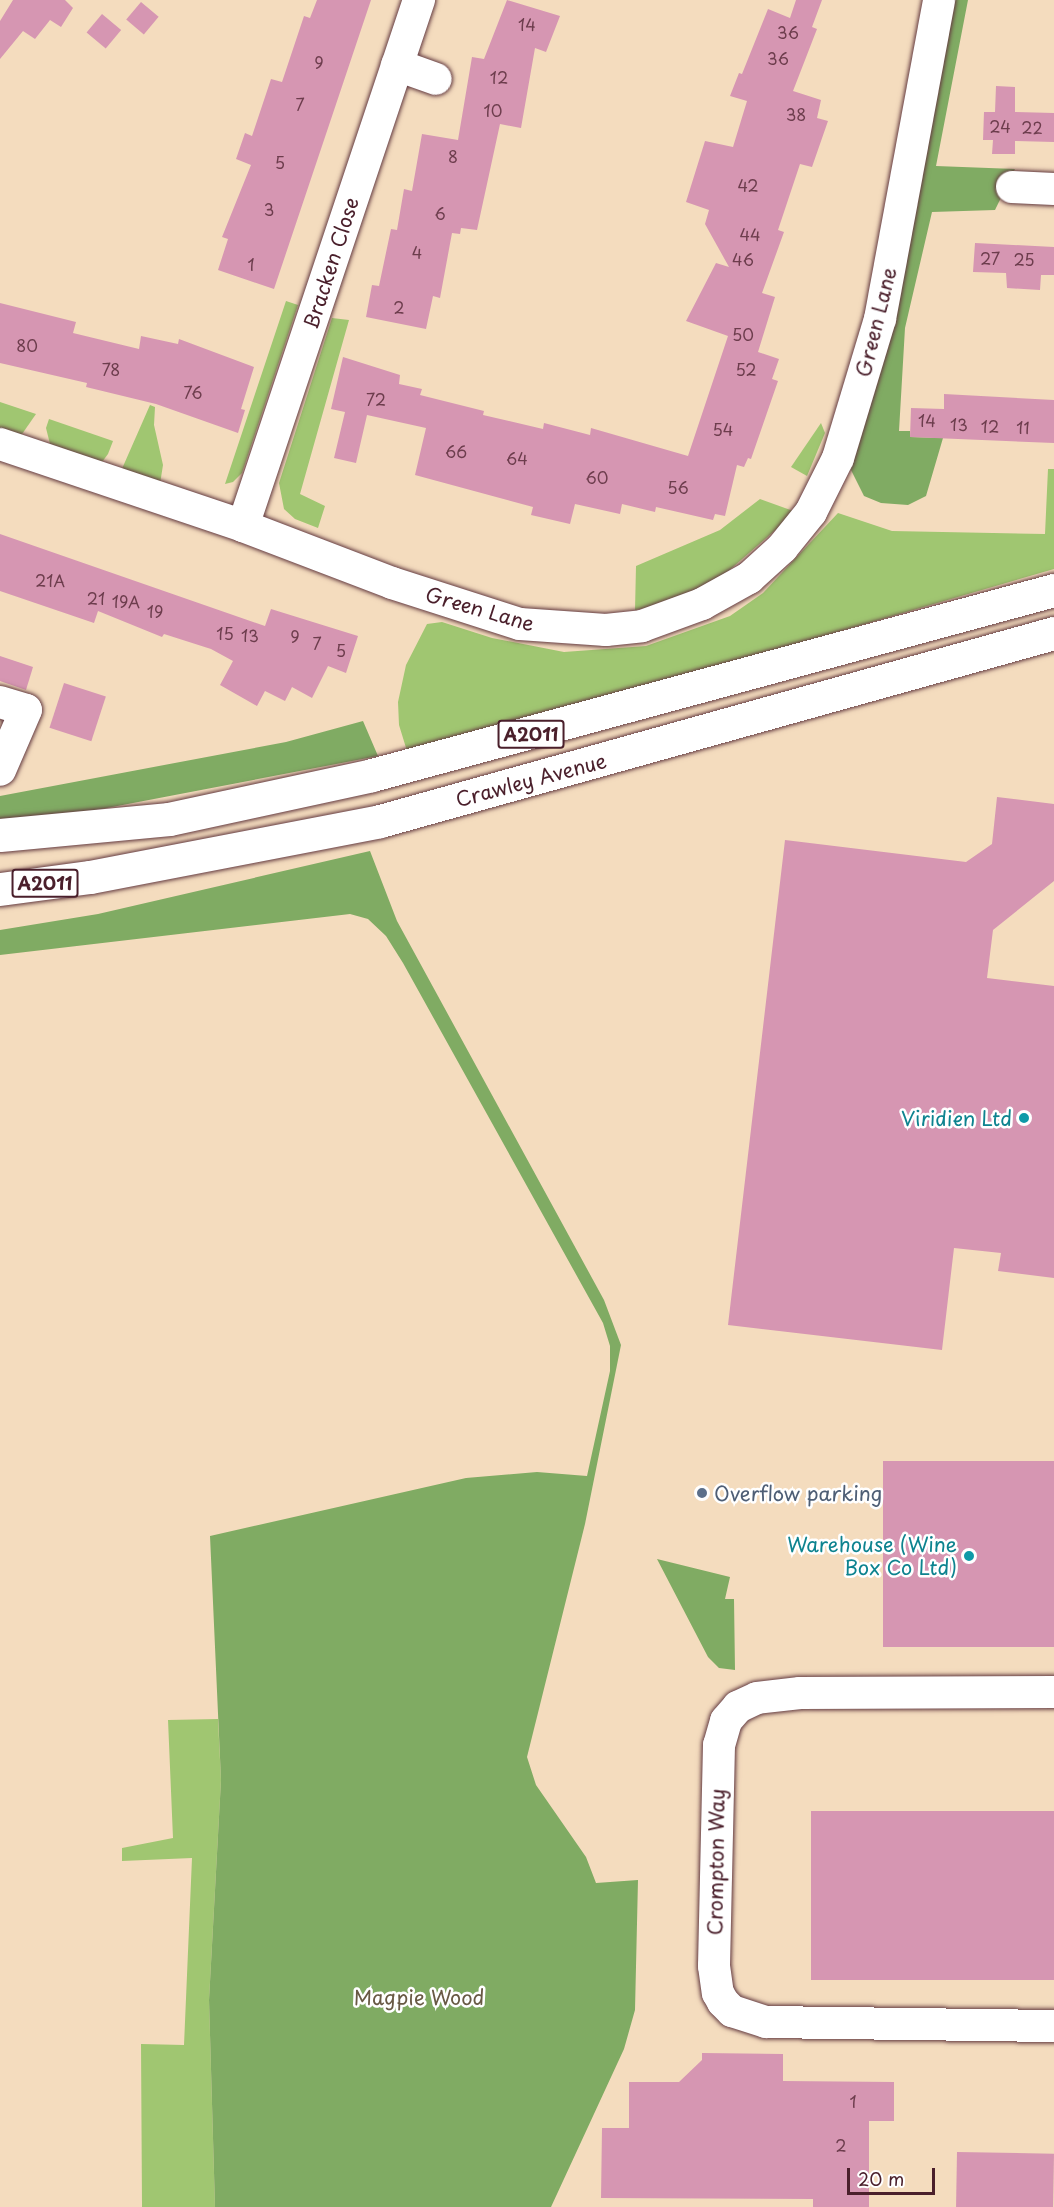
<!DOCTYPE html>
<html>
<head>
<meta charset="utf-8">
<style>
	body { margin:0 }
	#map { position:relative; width:1054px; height:2207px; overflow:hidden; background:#f4dcbe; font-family:"Playpen Sans",sans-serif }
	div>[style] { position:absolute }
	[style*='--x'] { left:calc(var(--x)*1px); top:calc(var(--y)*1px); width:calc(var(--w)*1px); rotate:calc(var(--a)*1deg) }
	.green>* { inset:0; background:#a0c671 }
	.forest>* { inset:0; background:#80ab63 }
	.building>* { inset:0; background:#d696b2; transform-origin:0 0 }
	.roads { filter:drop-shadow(0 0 2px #643b41) drop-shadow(0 0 2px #643b41) }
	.minor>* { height:32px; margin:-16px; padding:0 16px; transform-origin:16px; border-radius:16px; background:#fff }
	.major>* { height:33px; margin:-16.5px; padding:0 16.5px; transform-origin:16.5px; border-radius:16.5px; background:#fff }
	.dots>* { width:16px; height:16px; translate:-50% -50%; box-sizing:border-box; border:3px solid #fff; border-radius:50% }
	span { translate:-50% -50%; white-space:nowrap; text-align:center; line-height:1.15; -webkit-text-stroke:5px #fff; paint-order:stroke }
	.number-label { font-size:16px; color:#6d3d4d }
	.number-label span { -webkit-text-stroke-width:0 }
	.shield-label span { padding:2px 4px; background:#fff; border:2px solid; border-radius:4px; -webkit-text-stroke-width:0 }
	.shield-label { font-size:18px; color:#4a1f2b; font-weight:700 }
	.street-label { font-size:20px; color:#4a1f2b }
	.culture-label { font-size:20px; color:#0d838f }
	.right { translate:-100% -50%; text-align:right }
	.service-label { font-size:20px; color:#4e5e75 }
	.left { translate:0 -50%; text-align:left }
	.park-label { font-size:20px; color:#685944 }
	.scale { position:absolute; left:847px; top:2168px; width:88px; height:27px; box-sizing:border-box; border:3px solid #4a1f2b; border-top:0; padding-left:8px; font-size:18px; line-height:21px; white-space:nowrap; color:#4a1f2b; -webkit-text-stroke:4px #fff; paint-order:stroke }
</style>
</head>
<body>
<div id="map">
	<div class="green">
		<i style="clip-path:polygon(286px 301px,298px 305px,242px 473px,233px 482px,225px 484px)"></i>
		<i style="clip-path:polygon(332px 318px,349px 320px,300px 494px,325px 506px,318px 528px,295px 519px,284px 509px,279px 483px)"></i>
		<i style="clip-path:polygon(0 402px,36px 414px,20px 437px,0 431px)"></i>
		<i style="clip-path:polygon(150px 405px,155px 407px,154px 425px,163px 465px,160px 484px,121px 471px)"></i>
		<i style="clip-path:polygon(49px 419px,113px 441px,108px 454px,102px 462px,51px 448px,46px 428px)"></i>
		<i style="clip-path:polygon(821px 423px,825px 433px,807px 476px,791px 467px)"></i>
		<i style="clip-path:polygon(1048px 469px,1054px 469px,1054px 569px,577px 708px,407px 751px,399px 725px,398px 702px,406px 665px,427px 624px,442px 622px,492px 638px,564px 652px,646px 646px,730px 616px,763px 593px,838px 513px,892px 531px,1045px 534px)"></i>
		<i style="clip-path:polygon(760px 499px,796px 512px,718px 580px,667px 604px,635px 610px,636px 566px,720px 530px)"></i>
		<i style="clip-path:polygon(218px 1719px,221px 1780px,209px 2000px,215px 2207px,142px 2207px,141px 2044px,184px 2045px,192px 1858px,122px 1861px,122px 1848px,173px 1838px,168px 1720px)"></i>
	</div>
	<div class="forest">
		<i style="clip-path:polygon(945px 0,968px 0,936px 166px,1015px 169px,995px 210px,932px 212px,905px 328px,899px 431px,910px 431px,910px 437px,943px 438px,926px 496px,908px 505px,881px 503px,864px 496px,851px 470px)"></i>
		<i style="clip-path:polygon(363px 721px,378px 756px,86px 812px,0 822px,0 796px,286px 742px)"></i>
		<i style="clip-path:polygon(370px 851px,397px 921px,604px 1300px,621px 1345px,585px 1524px,527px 1757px,536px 1785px,586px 1857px,596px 1883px,638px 1880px,635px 2010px,624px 2049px,551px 2207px,215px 2207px,209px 2000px,221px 1780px,210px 1536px,466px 1478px,537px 1472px,587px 1476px,610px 1371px,610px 1346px,603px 1323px,403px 963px,386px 936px,368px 919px,350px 914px,0 955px,0 930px,98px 914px)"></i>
		<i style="clip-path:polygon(657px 1559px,730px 1577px,725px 1599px,734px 1599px,735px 1670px,719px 1668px,708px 1657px)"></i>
	</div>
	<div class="building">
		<i style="clip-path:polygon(13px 0,65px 0,73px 8px,61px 27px,50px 20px,35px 39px,23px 31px,0 59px,0 21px)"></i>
		<i style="clip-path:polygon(317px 0,371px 0,274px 289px,218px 270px,228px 239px,222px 237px,251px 165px,236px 159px,245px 133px,252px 136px,271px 79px,282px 82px,304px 16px,310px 18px)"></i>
		<i style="clip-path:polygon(507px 0,560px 16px,546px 52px,535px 48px,521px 128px,500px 124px,477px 230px,461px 228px,460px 234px,452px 233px,440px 298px,433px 296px,426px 329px,366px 317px,372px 285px,379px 286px,391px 229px,397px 230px,404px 189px,412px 191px,422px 134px,458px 140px,472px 57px,484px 59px)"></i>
		<i style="clip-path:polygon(796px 0,822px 0,812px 27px,817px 29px,793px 91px,821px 100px,817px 118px,828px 121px,812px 167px,800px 164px,778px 230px,784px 232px,762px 293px,775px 297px,758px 352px,779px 359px,772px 379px,778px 381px,751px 459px,748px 458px,744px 467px,737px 465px,725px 516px,715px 514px,713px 520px,656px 507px,655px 512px,622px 504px,620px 514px,575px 504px,570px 524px,531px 515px,533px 507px,415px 475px,426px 428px,367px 415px,356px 463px,334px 458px,345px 412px,331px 409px,343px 357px,400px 375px,399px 384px,422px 389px,420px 395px,484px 411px,483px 415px,543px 429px,544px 423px,590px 435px,591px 428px,688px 456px,728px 336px,686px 321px,716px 263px,729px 267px,705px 224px,709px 210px,686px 202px,705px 141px,733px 147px,747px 101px,730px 96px,739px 73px,742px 74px,768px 9px,790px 18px)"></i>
		<i style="left:141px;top:2px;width:23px;height:23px;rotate:40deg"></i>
		<i style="left:102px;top:14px;width:25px;height:24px;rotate:40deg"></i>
		<i style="clip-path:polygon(996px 86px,1015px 87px,1015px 112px,1054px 113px,1054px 142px,1015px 141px,1015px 154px,992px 154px,993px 140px,983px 140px,984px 112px,995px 112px)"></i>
		<i style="clip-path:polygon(975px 243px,1054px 247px,1054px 275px,1041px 275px,1040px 290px,1007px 288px,1006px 273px,973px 272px)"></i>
		<i style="clip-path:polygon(0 303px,76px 322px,73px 333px,139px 349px,141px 336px,178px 344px,179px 339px,254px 367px,241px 409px,245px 410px,238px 433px,156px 404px,86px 387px,87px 383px,0 363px)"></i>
		<i style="clip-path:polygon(944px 394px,1054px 400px,1054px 443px,910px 437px,911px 408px,944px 409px)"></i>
		<i style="clip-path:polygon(0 534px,265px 626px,271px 609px,358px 636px,346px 673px,328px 666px,312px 698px,292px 687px,285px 701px,265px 691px,257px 706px,220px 685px,233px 661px,211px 649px,164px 634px,162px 637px,98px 611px,94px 623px,0 591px)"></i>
		<i style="clip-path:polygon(0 656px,33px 667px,26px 690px,0 681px)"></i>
		<i style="left:64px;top:683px;width:44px;height:47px;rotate:18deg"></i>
		<i style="clip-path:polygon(997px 797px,1054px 804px,1054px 881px,993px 930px,987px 978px,1054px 986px,1054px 1278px,998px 1271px,1001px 1253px,954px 1248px,942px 1350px,728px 1325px,785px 840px,966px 862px,992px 844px)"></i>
		<i style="left:1054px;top:1461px;width:186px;height:171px;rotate:90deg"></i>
		<i style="left:1054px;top:1811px;width:169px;height:243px;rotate:90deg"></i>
		<i style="clip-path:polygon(702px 2053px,783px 2054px,783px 2081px,894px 2082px,894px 2121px,869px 2121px,869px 2207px,813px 2207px,813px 2199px,601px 2198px,602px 2128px,629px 2128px,629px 2082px,679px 2082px,702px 2060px)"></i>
		<i style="left:957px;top:2152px;width:97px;height:55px;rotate:1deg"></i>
	</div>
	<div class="roads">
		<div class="minor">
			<i style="--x:397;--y:65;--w:41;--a:19.7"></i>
			<i style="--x:1012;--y:187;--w:42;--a:2.7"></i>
			<i style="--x:0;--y:444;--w:256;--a:18.6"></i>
			<i style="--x:243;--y:526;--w:160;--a:20.9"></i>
			<i style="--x:392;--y:583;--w:134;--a:17.8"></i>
			<i style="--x:520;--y:624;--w:86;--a:4"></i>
			<i style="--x:606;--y:630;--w:36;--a:-6"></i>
			<i style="--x:642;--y:626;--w:64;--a:-20.1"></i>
			<i style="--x:702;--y:604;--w:54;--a:-29"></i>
			<i style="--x:749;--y:578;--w:45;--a:-42.3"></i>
			<i style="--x:782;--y:548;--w:46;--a:-51.1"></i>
			<i style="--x:811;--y:512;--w:60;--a:-63.4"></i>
			<i style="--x:838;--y:458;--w:145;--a:-73.2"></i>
			<i style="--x:880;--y:319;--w:324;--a:-79.5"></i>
			<i style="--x:243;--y:526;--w:555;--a:-71.5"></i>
			<i style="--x:0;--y:702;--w:27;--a:17"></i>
			<i style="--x:26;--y:710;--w:65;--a:113.4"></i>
			<i style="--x:1054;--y:1692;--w:254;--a:179.8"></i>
			<i style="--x:800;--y:1693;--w:43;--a:173.4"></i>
			<i style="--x:757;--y:1698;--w:21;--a:155"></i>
			<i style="--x:738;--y:1707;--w:18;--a:131"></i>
			<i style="--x:726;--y:1721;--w:25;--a:106"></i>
			<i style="--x:719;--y:1745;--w:221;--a:91.3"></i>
			<i style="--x:714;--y:1966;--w:27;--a:82"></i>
			<i style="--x:718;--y:1993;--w:10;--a:61"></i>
			<i style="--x:723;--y:2002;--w:13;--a:45"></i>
			<i style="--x:732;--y:2011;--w:36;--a:18"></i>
			<i style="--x:766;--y:2022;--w:288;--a:0.8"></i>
		</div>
		<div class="major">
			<i style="--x:0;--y:835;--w:170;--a:-5.4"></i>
			<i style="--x:169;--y:819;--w:208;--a:-12.2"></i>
			<i style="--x:372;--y:775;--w:707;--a:-15.18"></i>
			<i style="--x:0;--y:889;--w:91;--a:-7.6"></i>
			<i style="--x:90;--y:877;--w:295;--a:-10.9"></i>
			<i style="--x:380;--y:821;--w:700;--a:-15.59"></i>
		</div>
	</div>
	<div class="dots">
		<i style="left:1024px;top:1118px;background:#0f9aa8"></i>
		<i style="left:702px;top:1493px;background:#5c6f8a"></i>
		<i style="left:969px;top:1556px;background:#0f9aa8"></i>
	</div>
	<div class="number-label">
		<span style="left:527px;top:24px">14</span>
		<span style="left:788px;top:32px">36</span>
		<span style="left:778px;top:58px">36</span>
		<span style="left:319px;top:62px">9</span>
		<span style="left:499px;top:77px">12</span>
		<span style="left:300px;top:104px">7</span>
		<span style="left:493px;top:110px">10</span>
		<span style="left:796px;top:114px">38</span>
		<span style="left:1000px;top:126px">24</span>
		<span style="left:1032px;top:127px">22</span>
		<span style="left:453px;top:156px">8</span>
		<span style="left:280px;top:162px">5</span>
		<span style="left:748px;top:185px">42</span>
		<span style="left:269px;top:209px">3</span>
		<span style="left:440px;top:213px">6</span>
		<span style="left:750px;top:234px">44</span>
		<span style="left:417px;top:252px">4</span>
		<span style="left:990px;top:258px">27</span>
		<span style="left:743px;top:259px">46</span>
		<span style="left:1024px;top:259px">25</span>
		<span style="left:251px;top:264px">1</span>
		<span style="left:399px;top:307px">2</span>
		<span style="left:743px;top:334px">50</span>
		<span style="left:27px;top:345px">80</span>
		<span style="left:111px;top:369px">78</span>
		<span style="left:746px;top:369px">52</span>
		<span style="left:193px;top:392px">76</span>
		<span style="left:376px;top:399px">72</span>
		<span style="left:927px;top:420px">14</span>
		<span style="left:959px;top:424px">13</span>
		<span style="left:990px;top:426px">12</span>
		<span style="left:1023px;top:427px">11</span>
		<span style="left:723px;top:429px">54</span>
		<span style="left:456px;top:451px">66</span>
		<span style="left:517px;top:458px">64</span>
		<span style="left:597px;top:477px">60</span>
		<span style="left:678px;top:487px">56</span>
		<span style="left:50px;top:580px">21A</span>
		<span style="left:96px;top:598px">21</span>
		<span style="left:126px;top:601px">19A</span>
		<span style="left:155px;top:611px">19</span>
		<span style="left:225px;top:633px">15</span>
		<span style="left:250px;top:635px">13</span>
		<span style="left:295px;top:636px">9</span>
		<span style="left:317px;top:643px">7</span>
		<span style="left:341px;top:650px">5</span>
		<span style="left:853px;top:2101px">1</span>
		<span style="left:841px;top:2145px">2</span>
	</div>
	<div class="shield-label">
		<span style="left:531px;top:734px">A2011</span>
		<span style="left:45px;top:883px">A2011</span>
	</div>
	<div class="street-label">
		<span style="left:331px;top:263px;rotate:-72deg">Bracken Close</span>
		<span style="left:876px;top:322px;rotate:-76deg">Green Lane</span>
		<span style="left:480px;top:609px;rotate:16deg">Green Lane</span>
		<span style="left:531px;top:780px;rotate:-15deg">Crawley Avenue</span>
		<span style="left:716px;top:1862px;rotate:-89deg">Crompton Way</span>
	</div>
	<div class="culture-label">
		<span class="right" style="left:1012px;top:1118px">Viridien Ltd</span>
		<span class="right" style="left:957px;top:1556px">Warehouse (Wine<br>Box Co Ltd)</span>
	</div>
	<div class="service-label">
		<span class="left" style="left:714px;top:1493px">Overflow parking</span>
	</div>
	<div class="park-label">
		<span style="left:419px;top:1997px">Magpie Wood</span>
	</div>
	<div class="scale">20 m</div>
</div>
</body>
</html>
